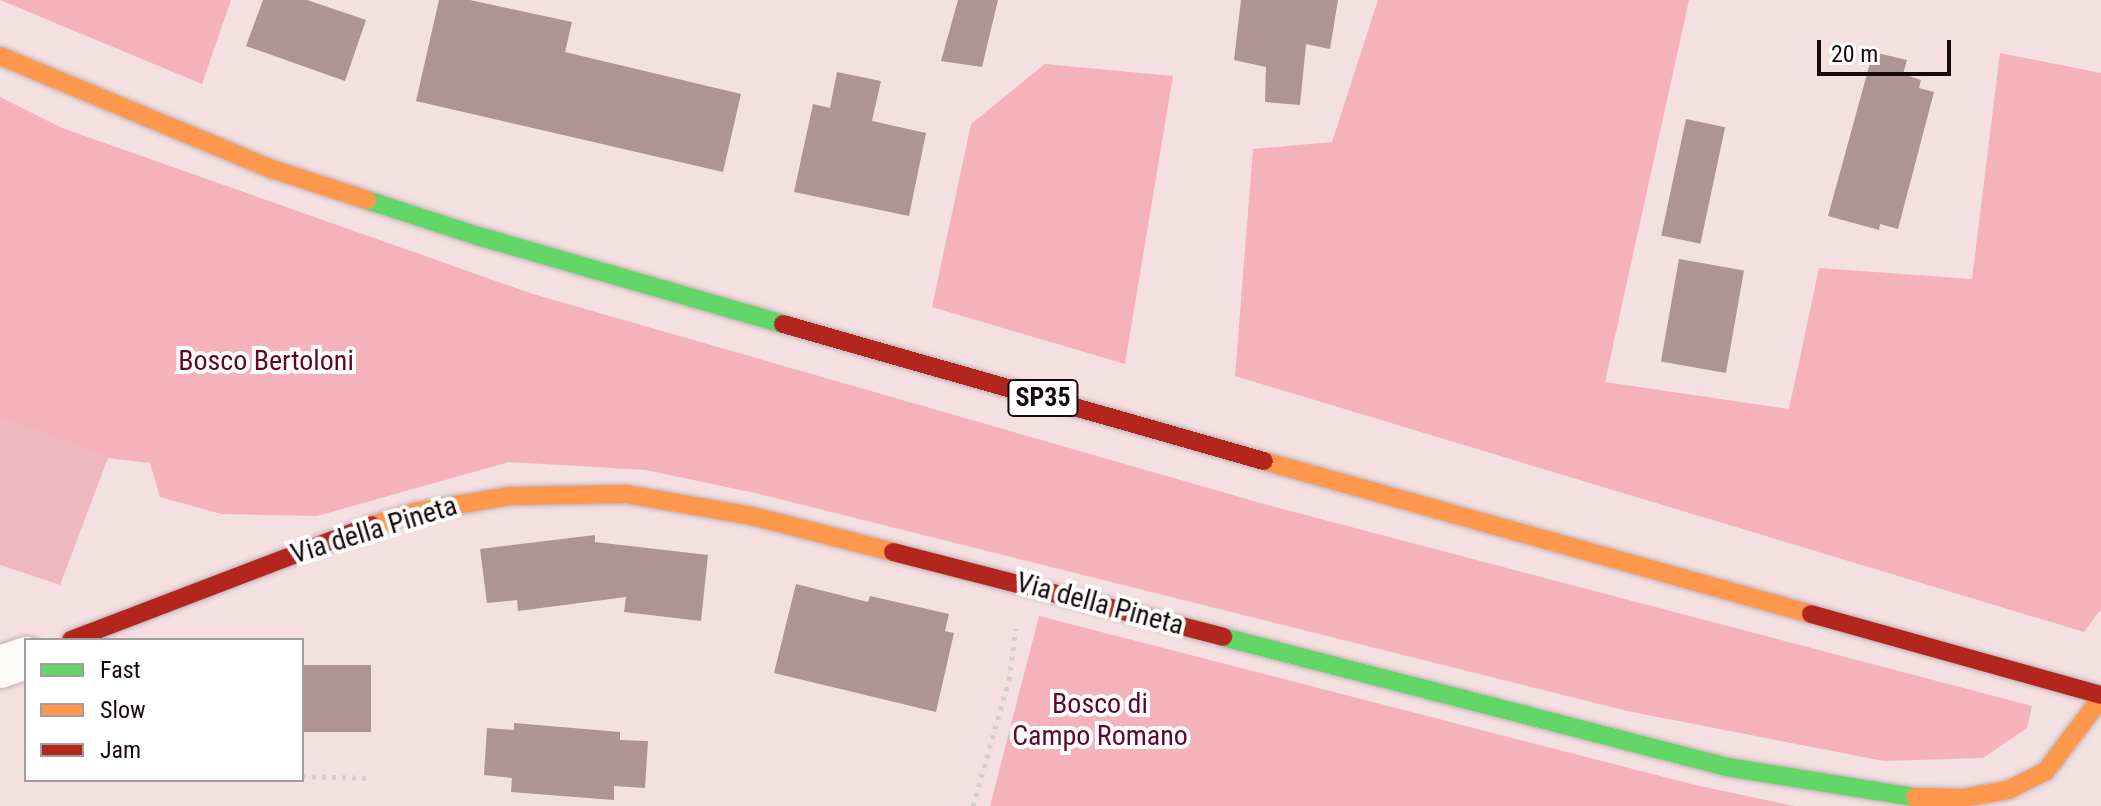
<!DOCTYPE html>
<html>
<head>
<meta charset="utf-8">
<style>
	body { margin:0 }
	#map { position:relative; width:2101px; height:806px; overflow:hidden; background:#f4dfe1; font-family:"Roboto Condensed",sans-serif }
	div>[style] { position:absolute }
	[style*='--x'] { left:calc(var(--x)*1px); top:calc(var(--y)*1px); width:calc(var(--w)*1px); rotate:calc(var(--a)*1deg) }
	.green>* { inset:0; background:#edb8be }
	.forest>* { inset:0; background:#f5b2bb }
	.building>* { inset:0; background:#ae9397; transform-origin:0 0 }
	.path>* { height:5px; margin-top:-2.5px; transform-origin:0; background:repeating-linear-gradient(90deg,#d5cecf 0 4px,transparent 0 10px) }
	.roads { filter:drop-shadow(0 0 2px #beafb0) drop-shadow(0 0 2px #beafb0) }
	.street>* { height:42px; margin:-21px; padding:0 21px; transform-origin:21px; border-radius:21px; background:#fdfafa }
	.fast>* { height:18px; margin:-9px; padding:0 9px; transform-origin:9px; border-radius:9px; background:#63d668 }
	.slow>* { height:18px; margin:-9px; padding:0 9px; transform-origin:9px; border-radius:9px; background:#ff974d }
	.jam>* { height:18px; margin:-9px; padding:0 9px; transform-origin:9px; border-radius:9px; background:#b3261e }
	span { translate:-50% -50%; white-space:nowrap; text-align:center; line-height:1.15; -webkit-text-stroke:8px #fff; paint-order:stroke }
	.shield-label span { padding:2px 6px; background:#fff; border:2px solid; border-radius:6px; -webkit-text-stroke-width:0 }
	.shield-label { font-size:26px; color:#160a0c; font-weight:700 }
	.park-label { font-size:28px; color:#640523 }
	.street-label { font-size:28px; color:#160a0c }
	.legend { position:absolute; left:24px; top:638px; width:280px; height:144px; box-sizing:border-box; background:#fff; border:2px solid #a29d9e; margin:0; padding:10px 14px; list-style:none; font-size:24px; color:#160a0c }
	.legend li { display:flex; align-items:center; gap:16px; height:40px }
	.legend b { width:40px; border:2px solid #a29d9e }
	.scale { position:absolute; left:1817px; top:40px; width:134px; height:36px; box-sizing:border-box; border:4px solid #160a0c; border-top:0; padding-left:10px; font-size:24px; line-height:28px; white-space:nowrap; color:#160a0c; -webkit-text-stroke:6px #fff; paint-order:stroke }
</style>
</head>
<body>
<div id="map">
	<div class="green">
		<i style="clip-path:polygon(0 418px,108px 458px,60px 585px,0 565px)"></i>
	</div>
	<div class="forest">
		<i style="clip-path:polygon(0 0,231px 0,202px 84px)"></i>
		<i style="clip-path:polygon(1378px 0,1689px 0,1605px 382px,1789px 409px,1819px 268px,1972px 279px,2000px 53px,2101px 73px,2101px 609px,2084px 632px,1235px 376px,1253px 149px,1332px 142px)"></i>
		<i style="clip-path:polygon(1045px 64px,1173px 76px,1125px 364px,932px 307px,971px 124px)"></i>
		<i style="clip-path:polygon(0 97px,62px 128px,533px 294px,1275px 507px,2032px 706px,2027px 728px,1983px 758px,1884px 761px,1627px 711px,755px 493px,646px 470px,509px 462px,317px 516px,221px 514px,160px 497px,150px 463px,108px 458px,0 418px)"></i>
		<i style="clip-path:polygon(1039px 616px,1695px 785px,1794px 806px,990px 806px)"></i>
	</div>
	<div class="building">
		<i style="clip-path:polygon(263px 0,307px 0,366px 20px,345px 81px,246px 46px)"></i>
		<i style="clip-path:polygon(439px 0,470px 0,572px 22px,565px 52px,741px 94px,723px 172px,416px 101px)"></i>
		<i style="clip-path:polygon(958px 0,998px 0,982px 67px,941px 61px)"></i>
		<i style="clip-path:polygon(1241px 0,1338px 0,1330px 49px,1306px 44px,1300px 105px,1265px 102px,1266px 67px,1234px 60px)"></i>
		<i style="clip-path:polygon(1873px 52px,1907px 60px,1903px 74px,1921px 80px,1919px 88px,1934px 92px,1898px 229px,1880px 224px,1879px 230px,1828px 216px)"></i>
		<i style="clip-path:polygon(837px 72px,881px 81px,872px 121px,926px 133px,909px 216px,794px 192px,813px 104px,830px 108px)"></i>
		<i style="left:1686px;top:119px;width:40px;height:119px;rotate:12deg"></i>
		<i style="left:1679px;top:259px;width:66px;height:104px;rotate:10deg"></i>
		<i style="clip-path:polygon(595px 535px,595px 542px,708px 555px,701px 621px,624px 612px,626px 597px,518px 611px,517px 600px,487px 603px,480px 549px)"></i>
		<i style="clip-path:polygon(796px 584px,868px 602px,870px 596px,949px 614px,945px 631px,954px 633px,936px 712px,774px 673px)"></i>
		<i style="left:302px;top:665px;width:69px;height:67px"></i>
		<i style="clip-path:polygon(514px 723px,620px 732px,620px 740px,648px 741px,645px 788px,614px 786px,614px 800px,511px 792px,512px 778px,484px 775px,487px 728px,514px 730px)"></i>
	</div>
	<div class="path">
		<i style="--x:302;--y:776;--w:65;--a:1.8"></i>
		<i style="--x:973;--y:806;--w:131;--a:-74.1"></i>
		<i style="--x:1009;--y:680;--w:52;--a:-82.3"></i>
	</div>
	<div class="roads">
		<div class="street">
			<i style="--x:0;--y:667;--w:28;--a:-19"></i>
		</div>
		<div class="fast">
			<i style="--x:367;--y:200;--w:117;--a:18"></i>
			<i style="--x:478;--y:236;--w:317;--a:16.1"></i>
			<i style="--x:1223;--y:637;--w:520;--a:14.46"></i>
			<i style="--x:1727;--y:767;--w:190;--a:9.1"></i>
		</div>
		<div class="slow">
			<i style="--x:0;--y:56;--w:295;--a:22.6"></i>
			<i style="--x:272;--y:169;--w:100;--a:18.1"></i>
			<i style="--x:1264;--y:461;--w:568;--a:15.63"></i>
			<i style="--x:372;--y:525;--w:45;--a:-16.8"></i>
			<i style="--x:415;--y:512;--w:97;--a:-9.5"></i>
			<i style="--x:511;--y:496;--w:115;--a:-1"></i>
			<i style="--x:626;--y:494;--w:128;--a:9.9"></i>
			<i style="--x:752;--y:516;--w:146;--a:14.3"></i>
			<i style="--x:1915;--y:797;--w:48;--a:1.2"></i>
			<i style="--x:1963;--y:798;--w:46;--a:-10.1"></i>
			<i style="--x:2008;--y:790;--w:42;--a:-26.6"></i>
			<i style="--x:2046;--y:771;--w:91;--a:-53"></i>
		</div>
		<div class="jam">
			<i style="--x:783;--y:324;--w:500;--a:15.9"></i>
			<i style="--x:893;--y:552;--w:341;--a:14.4"></i>
			<i style="--x:1811;--y:614;--w:301;--a:15.6"></i>
			<i style="--x:71;--y:640;--w:322;--a:-20.9"></i>
		</div>
	</div>
	<div class="shield-label">
		<span style="left:1043px;top:398px">SP35</span>
	</div>
	<div class="park-label">
		<span style="left:266px;top:361px">Bosco Bertoloni</span>
		<span style="left:1100px;top:720px">Bosco di<br>Campo Romano</span>
	</div>
	<div class="street-label">
		<span style="left:374px;top:530px;rotate:-17deg">Via della Pineta</span>
		<span style="left:1100px;top:604px;rotate:15deg">Via della Pineta</span>
	</div>
	<ul class="legend">
	<li><b style="height:10px;background:#63d668"></b>Fast</li>
	<li><b style="height:10px;background:#ff974d"></b>Slow</li>
	<li><b style="height:10px;background:#b3261e"></b>Jam</li>
	</ul>
	<div class="scale">20 m</div>
</div>
</body>
</html>
